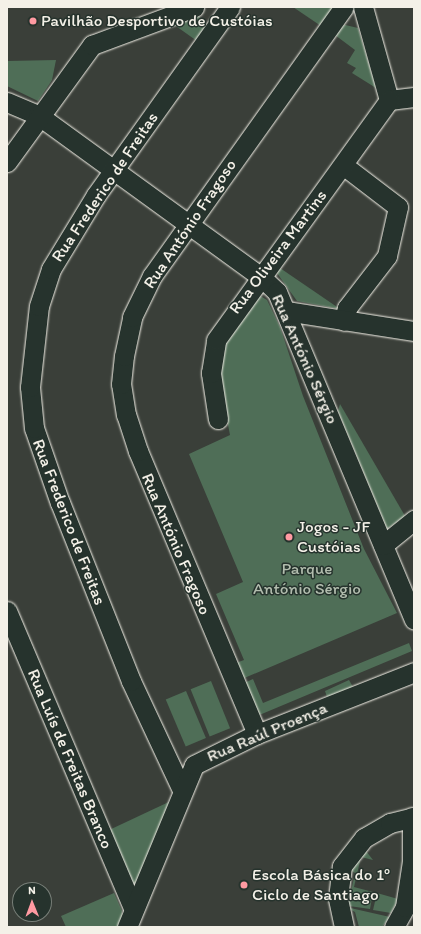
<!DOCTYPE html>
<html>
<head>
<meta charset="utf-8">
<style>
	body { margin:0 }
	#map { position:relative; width:421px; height:934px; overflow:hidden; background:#3a3f39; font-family:Itim,sans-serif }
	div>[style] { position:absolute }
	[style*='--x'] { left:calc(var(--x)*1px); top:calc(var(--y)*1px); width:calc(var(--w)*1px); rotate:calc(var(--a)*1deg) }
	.green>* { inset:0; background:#4f6e57; transform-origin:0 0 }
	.roads { filter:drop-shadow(0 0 1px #f4f1e8) drop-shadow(0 0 1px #f4f1e8) }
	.minor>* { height:19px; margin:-9.5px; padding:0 9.5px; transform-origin:9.5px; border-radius:9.5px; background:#26332d }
	.dots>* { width:11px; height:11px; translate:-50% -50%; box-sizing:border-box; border:2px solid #26332d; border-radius:50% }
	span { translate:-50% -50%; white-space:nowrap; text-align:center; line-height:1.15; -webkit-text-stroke:3px #26332d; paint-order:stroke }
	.poi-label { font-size:17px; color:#f4f1e8 }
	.left { translate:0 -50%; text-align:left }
	.street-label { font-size:17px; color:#f4f1e8 }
	.park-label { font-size:17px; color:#b2bdae }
	.frame { position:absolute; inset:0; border:8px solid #f4f1e8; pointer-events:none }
	.north { position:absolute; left:12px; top:882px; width:40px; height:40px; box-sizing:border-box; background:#26332d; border:1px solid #787f78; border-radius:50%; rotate:359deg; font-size:11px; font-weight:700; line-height:16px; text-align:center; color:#f4f1e8 }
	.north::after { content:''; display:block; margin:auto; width:14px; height:18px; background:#ff9aa2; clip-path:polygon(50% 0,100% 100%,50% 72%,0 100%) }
</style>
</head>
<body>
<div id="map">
	<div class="green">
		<i style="clip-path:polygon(293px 7px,335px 7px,321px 26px)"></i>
		<i style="clip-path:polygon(199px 16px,206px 28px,197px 41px,173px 24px)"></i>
		<i style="clip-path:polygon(341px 24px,358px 28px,376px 88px,352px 73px,356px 68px,347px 63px,355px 50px,331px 32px)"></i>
		<i style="clip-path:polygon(56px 60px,52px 80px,38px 101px,7px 86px,7px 61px)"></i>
		<i style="clip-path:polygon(280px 268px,340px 309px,297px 301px,277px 273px)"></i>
		<i style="clip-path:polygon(257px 294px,267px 300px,280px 327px,303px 396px,364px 549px,397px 613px,242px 679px,236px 663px,244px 660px,216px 594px,243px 582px,189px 454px,230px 435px,219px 379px,223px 345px)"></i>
		<i style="clip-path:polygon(340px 404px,405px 516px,387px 529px,338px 411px)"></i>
		<i style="clip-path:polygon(409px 643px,412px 651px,257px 716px,244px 683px,253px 679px,263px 703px)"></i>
		<i style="clip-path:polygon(349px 680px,353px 687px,327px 697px,325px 691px)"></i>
		<i style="left:211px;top:681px;width:51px;height:22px;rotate:68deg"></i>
		<i style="left:186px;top:691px;width:51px;height:22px;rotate:67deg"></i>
		<i style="clip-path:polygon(173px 800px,144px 876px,130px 887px,107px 831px)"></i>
		<i style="clip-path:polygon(366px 851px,373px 860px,361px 857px,354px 887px,373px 892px,370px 909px,349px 906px,349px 901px,355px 873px,350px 870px)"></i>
		<i style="clip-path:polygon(114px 893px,122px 911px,122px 927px,66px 927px,61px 916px)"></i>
		<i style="clip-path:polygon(377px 893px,398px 899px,391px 913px,373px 910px)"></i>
		<i style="clip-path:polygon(346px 907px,390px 917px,382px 927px,359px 927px,355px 912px)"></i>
	</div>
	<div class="roads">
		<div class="minor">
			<i style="--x:363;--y:7;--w:97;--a:74.4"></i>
			<i style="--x:389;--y:100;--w:25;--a:-7"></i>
			<i style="--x:7;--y:102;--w:34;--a:23"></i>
			<i style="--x:38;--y:115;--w:274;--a:36"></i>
			<i style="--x:260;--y:276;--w:23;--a:43"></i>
			<i style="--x:277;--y:292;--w:355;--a:67.3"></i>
			<i style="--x:7;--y:162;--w:145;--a:-54"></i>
			<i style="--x:92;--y:45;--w:109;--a:-20.4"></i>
			<i style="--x:343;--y:165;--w:69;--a:37.4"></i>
			<i style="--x:398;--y:207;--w:50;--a:102.7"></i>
			<i style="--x:387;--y:256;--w:66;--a:127.6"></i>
			<i style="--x:347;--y:308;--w:13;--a:103"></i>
			<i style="--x:286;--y:311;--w:130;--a:8.9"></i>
			<i style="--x:218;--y:419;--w:47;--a:-98.7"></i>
			<i style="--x:211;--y:373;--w:33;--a:-81"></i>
			<i style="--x:216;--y:340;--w:296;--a:-54.2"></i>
			<i style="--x:383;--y:545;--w:40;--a:-39"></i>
			<i style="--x:7;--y:611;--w:323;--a:67"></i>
			<i style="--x:257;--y:734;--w:307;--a:-112.8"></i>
			<i style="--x:138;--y:451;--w:38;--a:-108"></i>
			<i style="--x:126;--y:415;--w:31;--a:-99"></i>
			<i style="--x:121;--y:384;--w:28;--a:-84"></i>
			<i style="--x:124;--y:356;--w:40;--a:-78"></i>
			<i style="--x:132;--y:317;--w:46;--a:-64"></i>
			<i style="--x:152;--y:276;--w:330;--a:-54.5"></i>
			<i style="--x:182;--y:790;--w:120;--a:-115.1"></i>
			<i style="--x:131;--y:681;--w:192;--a:-111.7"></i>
			<i style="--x:60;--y:503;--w:79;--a:-109.1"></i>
			<i style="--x:34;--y:428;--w:41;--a:-95.6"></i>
			<i style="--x:30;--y:387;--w:81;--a:-83.7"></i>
			<i style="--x:39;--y:306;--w:39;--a:-72"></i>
			<i style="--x:51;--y:269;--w:87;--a:-58.7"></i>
			<i style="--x:96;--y:195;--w:231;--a:-54.5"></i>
			<i style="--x:127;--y:927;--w:175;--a:-67.5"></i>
			<i style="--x:194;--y:765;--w:70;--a:-26.2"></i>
			<i style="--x:257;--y:734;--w:169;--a:-21.5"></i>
			<i style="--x:344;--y:927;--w:30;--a:-102"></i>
			<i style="--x:338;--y:898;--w:32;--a:-83"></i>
			<i style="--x:342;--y:866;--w:36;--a:-52"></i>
			<i style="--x:364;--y:838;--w:30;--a:-30"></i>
			<i style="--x:390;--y:823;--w:25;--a:-14"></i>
			<i style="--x:394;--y:927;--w:23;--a:-61"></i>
			<i style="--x:405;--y:907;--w:47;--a:-81.3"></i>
			<i style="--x:412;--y:861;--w:44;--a:-90"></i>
		</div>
	</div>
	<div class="dots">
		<i style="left:33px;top:21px;background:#ff9aa2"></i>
		<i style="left:289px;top:537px;background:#ff9aa2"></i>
		<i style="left:244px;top:885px;background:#ff9aa2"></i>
	</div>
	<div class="poi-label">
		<span class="left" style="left:41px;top:21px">Pavilhão Desportivo de Custóias</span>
		<span class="left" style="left:297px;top:537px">Jogos - JF<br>Custóias</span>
		<span class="left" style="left:252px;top:885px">Escola Básica do 1º<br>Ciclo de Santiago</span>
	</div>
	<div class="street-label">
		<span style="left:105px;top:187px;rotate:-56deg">Rua Frederico de Freitas</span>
		<span style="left:190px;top:224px;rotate:-56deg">Rua António Fragoso</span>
		<span style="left:278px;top:252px;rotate:-53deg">Rua Oliveira Martins</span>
		<span style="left:305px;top:359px;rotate:66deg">Rua António Sérgio</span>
		<span style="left:69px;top:522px;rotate:69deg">Rua Frederico de Freitas</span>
		<span style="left:176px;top:544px;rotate:67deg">Rua António Fragoso</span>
		<span style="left:267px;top:732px;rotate:-23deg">Rua Raúl Proença</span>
		<span style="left:70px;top:759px;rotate:67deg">Rua Luís de Freitas Branco</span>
	</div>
	<div class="park-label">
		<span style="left:307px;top:579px">Parque<br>António Sérgio</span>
	</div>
	<div class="frame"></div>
	<div class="north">N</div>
</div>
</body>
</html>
